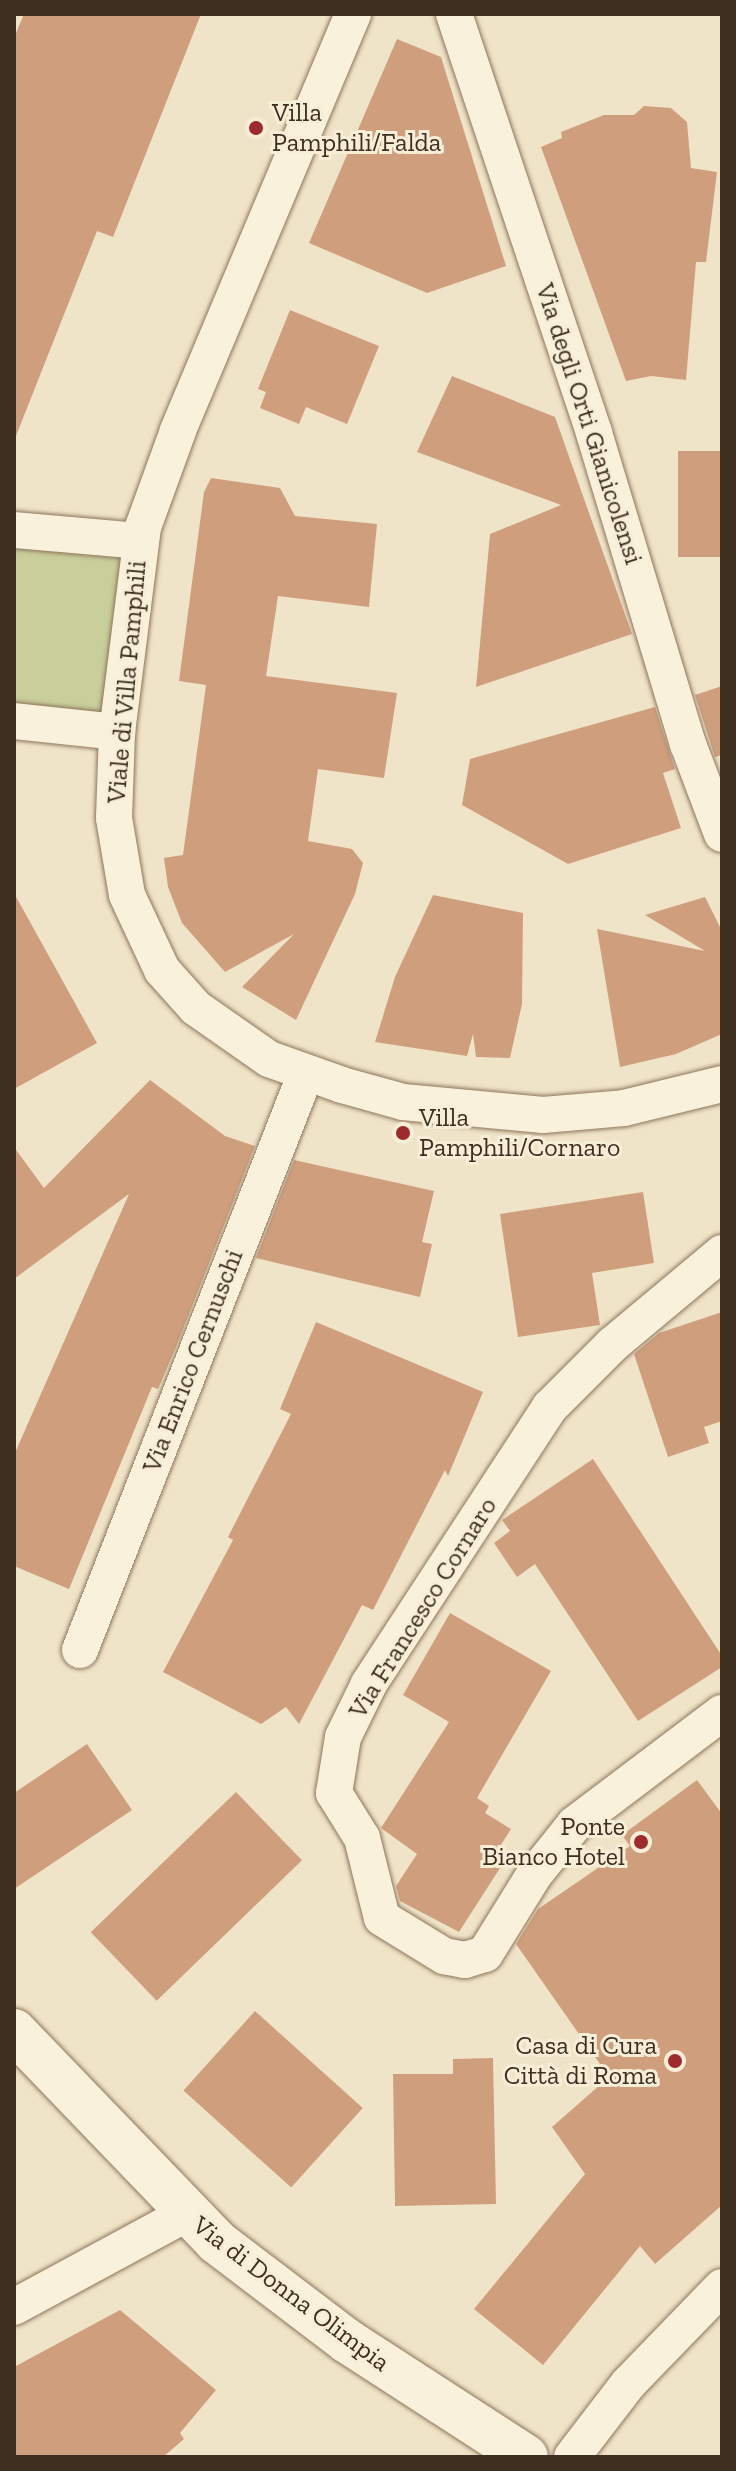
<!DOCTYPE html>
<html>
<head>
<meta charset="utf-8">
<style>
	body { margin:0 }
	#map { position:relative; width:736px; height:2471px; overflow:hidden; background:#f0e4c8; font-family:"Zilla Slab",serif }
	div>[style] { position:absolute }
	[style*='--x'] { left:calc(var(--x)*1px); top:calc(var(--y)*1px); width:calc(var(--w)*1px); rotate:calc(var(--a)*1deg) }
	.green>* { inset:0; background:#c9cf9b }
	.building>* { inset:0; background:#cf9f7d; transform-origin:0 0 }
	.roads { filter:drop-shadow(0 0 2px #8d765c) drop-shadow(0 0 2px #8d765c) }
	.street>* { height:36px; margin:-18px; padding:0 18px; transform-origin:18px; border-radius:18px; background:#faf1dc }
	.secondary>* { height:44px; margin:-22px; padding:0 22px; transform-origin:22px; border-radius:22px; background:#faf1dc }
	.dots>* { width:22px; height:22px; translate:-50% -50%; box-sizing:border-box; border:4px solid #f7eed8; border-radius:50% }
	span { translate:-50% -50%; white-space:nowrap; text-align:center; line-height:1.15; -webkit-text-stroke:6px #f7eed8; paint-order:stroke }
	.poi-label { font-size:26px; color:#3d2e20 }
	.left { translate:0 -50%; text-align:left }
	.right { translate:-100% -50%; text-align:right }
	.street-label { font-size:26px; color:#3d2e20 }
	.frame { position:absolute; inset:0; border:16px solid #3d2e20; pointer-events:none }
</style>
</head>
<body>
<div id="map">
	<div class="green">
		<i style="clip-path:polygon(14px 530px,141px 541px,117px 732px,14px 721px)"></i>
	</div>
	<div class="building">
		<i style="clip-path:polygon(24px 14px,201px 14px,113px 237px,97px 231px,16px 436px,14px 38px)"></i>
		<i style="clip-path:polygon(397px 39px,441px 57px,506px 266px,427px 293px,309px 243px)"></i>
		<i style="clip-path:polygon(644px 106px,671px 108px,687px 122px,691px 168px,717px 172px,706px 262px,696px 262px,686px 380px,651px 376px,626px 381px,541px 147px,562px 138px,561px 132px,604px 115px,634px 115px)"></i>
		<i style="clip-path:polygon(290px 310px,379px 346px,347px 424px,306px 407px,299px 424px,260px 408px,266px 392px,258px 389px)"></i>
		<i style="clip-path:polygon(452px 376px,555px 417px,632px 634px,476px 687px,490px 534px,561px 505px,417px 452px)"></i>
		<i style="left:678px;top:451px;width:44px;height:106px"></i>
		<i style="clip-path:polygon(211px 478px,280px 488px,295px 516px,377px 524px,369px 607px,278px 596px,266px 676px,397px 693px,384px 778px,318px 769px,308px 841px,352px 849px,363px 863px,355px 894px,296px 1020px,242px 987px,294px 934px,225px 972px,182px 923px,168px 887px,164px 858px,183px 855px,206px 685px,179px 681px,204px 492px)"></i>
		<i style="clip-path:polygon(722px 686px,722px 755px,715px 757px,695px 695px)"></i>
		<i style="clip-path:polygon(655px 707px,675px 769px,663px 773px,681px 828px,568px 864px,462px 805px,470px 759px)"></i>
		<i style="clip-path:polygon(14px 893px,97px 1043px,14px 1089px)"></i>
		<i style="clip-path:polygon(433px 895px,523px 913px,522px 1004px,510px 1058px,476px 1057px,473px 1034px,467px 1056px,375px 1042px,395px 977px)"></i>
		<i style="clip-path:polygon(705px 897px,722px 931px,722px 1034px,676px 1054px,620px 1067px,597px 929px,705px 951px,645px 915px)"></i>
		<i style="clip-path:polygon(150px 1080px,225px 1136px,255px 1146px,176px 1347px,158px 1389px,152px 1387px,69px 1589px,14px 1566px,14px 1455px,129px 1194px,14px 1279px,14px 1147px,44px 1188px)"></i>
		<i style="clip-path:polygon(294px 1160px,434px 1191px,422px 1242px,432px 1244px,420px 1297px,256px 1258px)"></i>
		<i style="clip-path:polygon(643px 1192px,654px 1263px,592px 1273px,600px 1325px,518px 1337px,500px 1214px)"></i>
		<i style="clip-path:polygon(722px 1312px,722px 1421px,704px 1427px,709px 1443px,668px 1457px,634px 1354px,659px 1333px)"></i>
		<i style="clip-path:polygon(316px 1322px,483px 1392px,448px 1476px,445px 1470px,373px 1610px,362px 1605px,299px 1724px,286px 1707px,261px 1724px,163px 1672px,233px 1540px,228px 1537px,291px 1414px,280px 1409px)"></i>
		<i style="clip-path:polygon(593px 1459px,722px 1656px,722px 1667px,638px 1721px,535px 1564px,517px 1577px,494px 1543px,510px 1531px,502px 1520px)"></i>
		<i style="clip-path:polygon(450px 1613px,551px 1671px,477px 1798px,489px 1806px,485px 1813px,511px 1829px,492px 1859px,502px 1865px,459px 1932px,400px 1901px,396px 1886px,417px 1854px,381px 1828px,449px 1722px,403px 1695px)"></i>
		<i style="clip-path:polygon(87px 1744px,132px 1810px,14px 1889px,14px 1793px)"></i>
		<i style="clip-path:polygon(697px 1780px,722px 1814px,722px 2205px,655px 2264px,640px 2246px,543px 2365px,474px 2309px,585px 2174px,552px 2127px,609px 2077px,516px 1944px,538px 1909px,630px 1846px,622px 1835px)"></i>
		<i style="left:236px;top:1792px;width:95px;height:202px;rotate:46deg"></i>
		<i style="left:255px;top:2011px;width:145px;height:107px;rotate:42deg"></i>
		<i style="clip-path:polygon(493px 2058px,496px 2204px,395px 2206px,393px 2074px,453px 2074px,453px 2059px)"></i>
		<i style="clip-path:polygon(120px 2310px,216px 2390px,180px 2433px,184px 2439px,163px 2457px,14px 2457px,14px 2367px)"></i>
	</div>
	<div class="roads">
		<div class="street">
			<i style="--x:353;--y:14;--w:452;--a:112.8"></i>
			<i style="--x:178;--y:431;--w:102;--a:110"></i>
			<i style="--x:143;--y:527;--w:207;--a:97.2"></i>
			<i style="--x:117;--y:732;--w:86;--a:92"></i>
			<i style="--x:114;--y:818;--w:78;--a:80.4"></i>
			<i style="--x:127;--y:895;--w:83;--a:65"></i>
			<i style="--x:162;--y:970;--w:51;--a:48.2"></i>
			<i style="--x:196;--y:1008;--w:89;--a:34.9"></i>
			<i style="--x:269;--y:1059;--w:77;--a:19.6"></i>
			<i style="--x:342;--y:1085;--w:63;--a:15.6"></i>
			<i style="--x:403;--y:1102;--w:141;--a:5.3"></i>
			<i style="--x:543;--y:1115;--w:81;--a:-4.9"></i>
			<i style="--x:624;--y:1108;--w:101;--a:-13.8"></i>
			<i style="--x:454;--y:14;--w:442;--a:71.5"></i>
			<i style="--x:594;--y:433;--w:325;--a:73.2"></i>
			<i style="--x:688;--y:744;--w:96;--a:69.3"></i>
			<i style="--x:14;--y:530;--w:127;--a:5"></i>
			<i style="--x:14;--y:721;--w:104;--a:6.1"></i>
			<i style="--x:722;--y:1253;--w:143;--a:140.1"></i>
			<i style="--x:612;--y:1345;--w:88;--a:135"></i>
			<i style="--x:550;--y:1407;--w:331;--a:123.2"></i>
			<i style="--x:369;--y:1684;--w:59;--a:116.1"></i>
			<i style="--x:343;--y:1737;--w:57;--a:99.1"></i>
			<i style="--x:334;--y:1793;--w:53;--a:58.1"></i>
			<i style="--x:362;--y:1838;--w:82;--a:76"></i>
			<i style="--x:382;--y:1918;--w:73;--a:31.5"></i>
			<i style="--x:444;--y:1956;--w:21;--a:11"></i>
			<i style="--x:465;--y:1960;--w:21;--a:-17"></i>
			<i style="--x:485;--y:1954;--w:93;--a:-58.2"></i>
			<i style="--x:534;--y:1875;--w:65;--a:-51.2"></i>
			<i style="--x:575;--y:1824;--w:184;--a:-37.1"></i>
			<i style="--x:80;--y:1650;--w:620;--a:-68.61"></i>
			<i style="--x:14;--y:2307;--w:196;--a:-28.4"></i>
			<i style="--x:572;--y:2457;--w:92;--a:-52.5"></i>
			<i style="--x:628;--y:2384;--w:135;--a:-45.9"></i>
		</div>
		<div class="secondary">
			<i style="--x:14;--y:2031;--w:293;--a:46.1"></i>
			<i style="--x:217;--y:2242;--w:163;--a:37.3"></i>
			<i style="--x:347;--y:2341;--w:213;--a:32.9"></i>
		</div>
	</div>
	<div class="dots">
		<i style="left:256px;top:128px;background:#9e2a2b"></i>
		<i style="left:403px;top:1133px;background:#9e2a2b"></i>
		<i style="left:641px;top:1842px;background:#9e2a2b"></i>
		<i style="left:675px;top:2061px;background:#9e2a2b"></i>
	</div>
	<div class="poi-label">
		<span class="left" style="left:272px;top:128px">Villa<br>Pamphili/Falda</span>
		<span class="left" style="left:419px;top:1133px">Villa<br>Pamphili/Cornaro</span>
		<span class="right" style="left:625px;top:1842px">Ponte<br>Bianco Hotel</span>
		<span class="right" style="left:657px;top:2061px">Casa di Cura<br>Città di Roma</span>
	</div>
	<div class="street-label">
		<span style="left:589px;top:424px;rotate:72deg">Via degli Orti Gianicolensi</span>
		<span style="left:127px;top:682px;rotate:-85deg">Viale di Villa Pamphili</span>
		<span style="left:193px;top:1361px;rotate:-69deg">Via Enrico Cernuschi</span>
		<span style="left:423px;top:1608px;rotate:-58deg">Via Francesco Cornaro</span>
		<span style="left:291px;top:2294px;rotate:37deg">Via di Donna Olimpia</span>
	</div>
	<div class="frame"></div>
</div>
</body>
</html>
